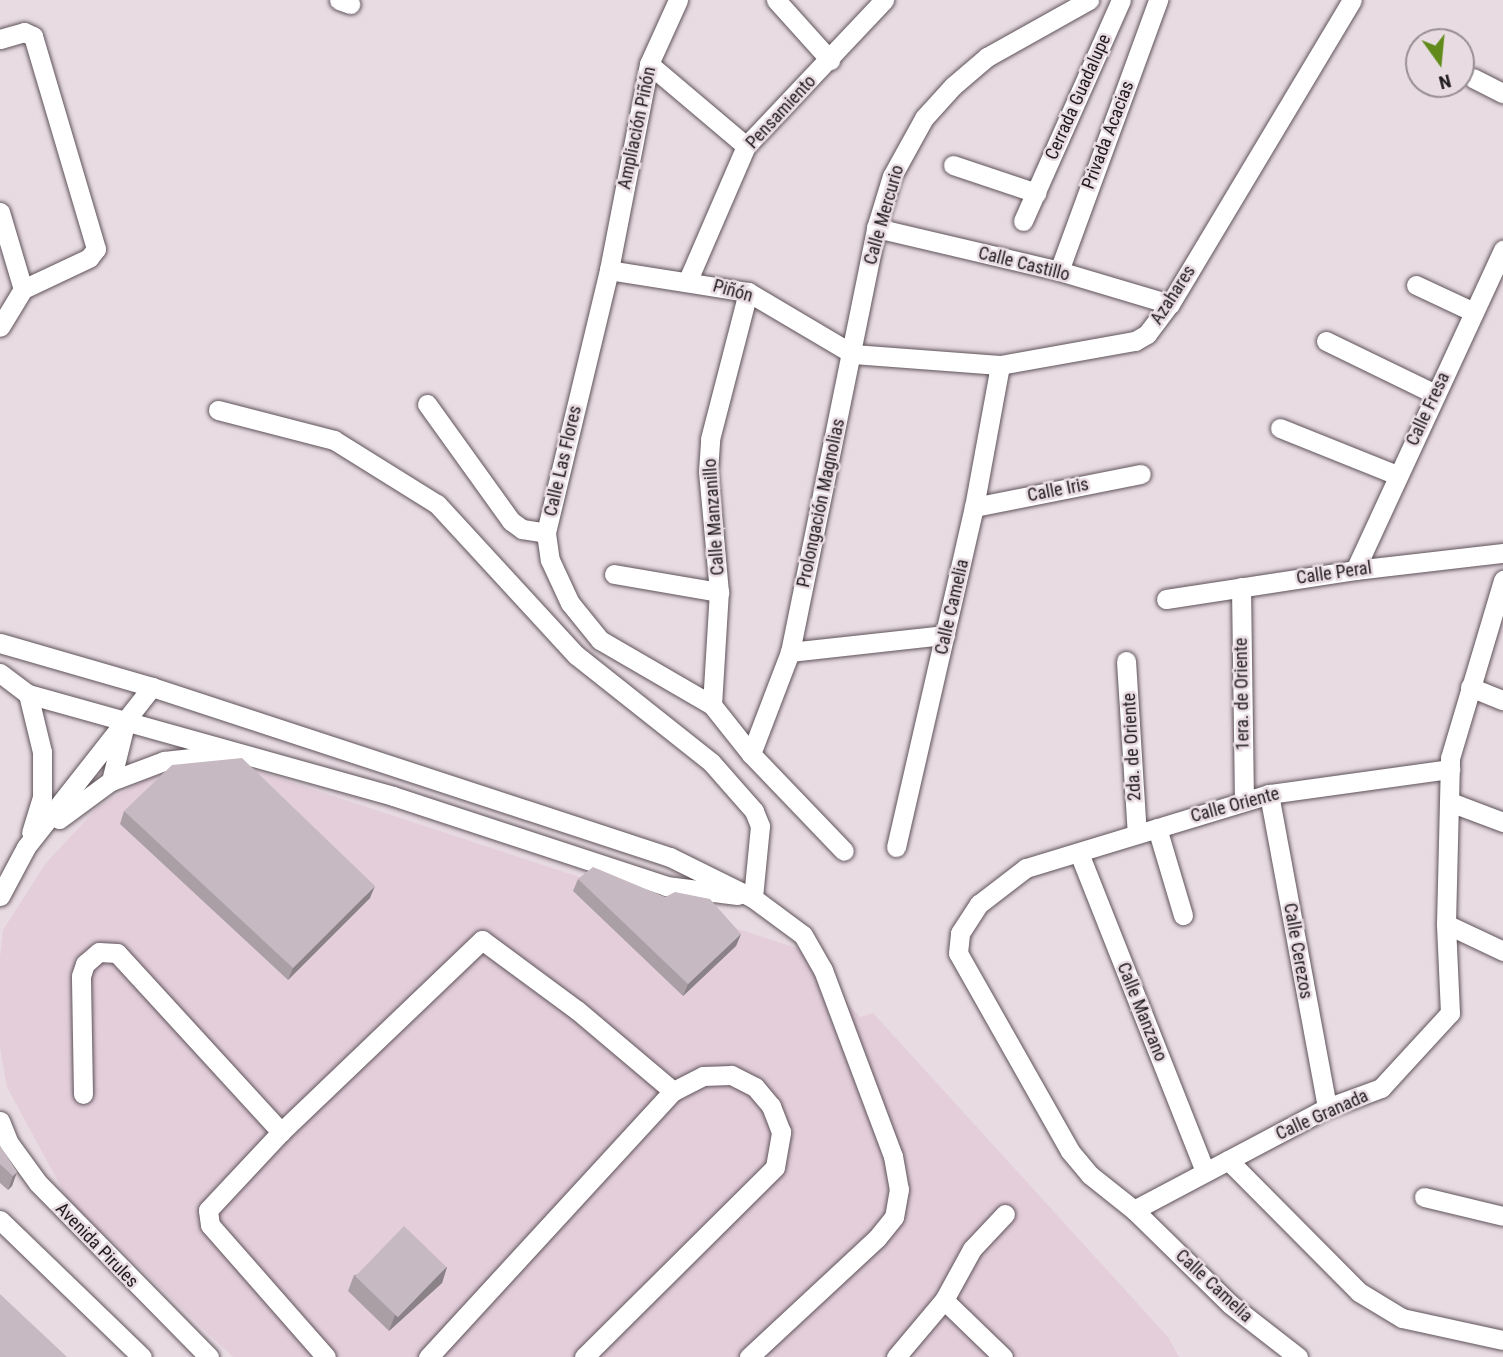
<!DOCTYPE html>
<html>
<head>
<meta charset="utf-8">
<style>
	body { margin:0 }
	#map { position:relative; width:1503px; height:1357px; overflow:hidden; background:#e8dbe2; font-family:"Roboto Condensed",sans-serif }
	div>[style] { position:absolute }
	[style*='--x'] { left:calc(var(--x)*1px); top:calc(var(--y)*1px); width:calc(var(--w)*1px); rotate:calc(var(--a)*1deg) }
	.built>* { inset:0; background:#e3ceda }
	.roads { filter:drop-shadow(0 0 2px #5f535a) drop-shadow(0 0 2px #5f535a) }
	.minor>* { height:19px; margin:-9.5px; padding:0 9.5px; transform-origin:9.5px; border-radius:9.5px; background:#fff }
	.wall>* { inset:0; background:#ab9fa6 }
	.shaded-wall>* { inset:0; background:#8b8287 }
	.building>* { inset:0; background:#c7b9c1; transform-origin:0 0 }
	span { translate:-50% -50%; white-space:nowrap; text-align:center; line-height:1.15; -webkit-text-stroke:5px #e8dbe2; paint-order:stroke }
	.street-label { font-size:18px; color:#201b1d }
	.north { position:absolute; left:1405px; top:28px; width:70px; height:70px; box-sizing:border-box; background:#e8dbe2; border:2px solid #988e93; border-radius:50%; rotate:165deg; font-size:19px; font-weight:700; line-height:28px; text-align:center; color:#201b1d }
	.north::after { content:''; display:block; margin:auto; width:24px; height:32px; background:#608b1a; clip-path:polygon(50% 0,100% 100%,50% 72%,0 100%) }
</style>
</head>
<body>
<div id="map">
	<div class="built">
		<i style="clip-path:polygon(242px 766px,799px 949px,860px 1017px,873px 1013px,1168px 1337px,1179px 1357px,233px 1357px,68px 1200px,7px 1087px,0 1047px,0 957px,3px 930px,46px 863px,99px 806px,153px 775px)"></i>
	</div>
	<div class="roads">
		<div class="minor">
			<i style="--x:339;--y:0;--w:12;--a:20"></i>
			<i style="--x:678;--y:0;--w:70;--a:114.4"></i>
			<i style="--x:649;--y:64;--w:210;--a:101"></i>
			<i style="--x:609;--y:270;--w:141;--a:9"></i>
			<i style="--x:748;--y:292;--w:122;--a:30.6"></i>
			<i style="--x:853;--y:354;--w:147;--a:4.3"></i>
			<i style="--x:1000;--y:365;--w:137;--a:-10.1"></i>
			<i style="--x:1135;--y:341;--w:14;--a:-30"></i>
			<i style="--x:1147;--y:334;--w:38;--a:-53"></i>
			<i style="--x:1170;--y:304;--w:354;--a:-59.1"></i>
			<i style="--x:776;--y:0;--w:81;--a:48"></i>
			<i style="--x:0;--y:39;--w:25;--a:-16"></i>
			<i style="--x:24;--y:32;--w:10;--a:24"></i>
			<i style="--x:33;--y:36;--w:222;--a:73.5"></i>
			<i style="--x:96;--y:249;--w:11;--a:128"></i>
			<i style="--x:89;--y:258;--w:73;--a:154.8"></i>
			<i style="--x:23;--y:289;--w:44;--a:121.2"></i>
			<i style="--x:649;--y:64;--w:127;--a:40.2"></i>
			<i style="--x:1473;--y:78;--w:34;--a:27"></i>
			<i style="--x:953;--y:165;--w:88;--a:18.6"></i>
			<i style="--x:0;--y:212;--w:80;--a:73.4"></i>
			<i style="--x:1023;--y:221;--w:242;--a:-66.1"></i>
			<i style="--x:876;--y:228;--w:188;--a:13.2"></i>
			<i style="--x:1059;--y:271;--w:116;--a:16.6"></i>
			<i style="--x:609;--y:270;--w:270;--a:103.5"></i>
			<i style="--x:546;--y:533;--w:27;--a:82"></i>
			<i style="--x:550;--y:560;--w:47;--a:65.1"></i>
			<i style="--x:570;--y:603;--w:48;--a:51"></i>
			<i style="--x:600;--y:640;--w:129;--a:30.1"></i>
			<i style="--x:712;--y:705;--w:63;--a:51.5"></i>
			<i style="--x:751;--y:754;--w:134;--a:46.2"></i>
			<i style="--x:1059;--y:271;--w:289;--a:-69.9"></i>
			<i style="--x:688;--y:280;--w:146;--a:-66.6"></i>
			<i style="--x:746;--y:146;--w:201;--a:-46.6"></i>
			<i style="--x:1416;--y:285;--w:64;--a:25"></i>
			<i style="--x:1326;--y:341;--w:121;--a:25.9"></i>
			<i style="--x:427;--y:404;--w:144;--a:54.3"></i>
			<i style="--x:511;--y:521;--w:14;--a:36"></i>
			<i style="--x:522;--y:529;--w:24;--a:9"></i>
			<i style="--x:218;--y:410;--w:120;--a:14.5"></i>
			<i style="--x:334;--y:440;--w:121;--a:31.9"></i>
			<i style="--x:437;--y:504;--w:205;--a:47.4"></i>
			<i style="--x:576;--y:655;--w:172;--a:38.4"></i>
			<i style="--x:711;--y:762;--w:65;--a:48.7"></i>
			<i style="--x:754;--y:811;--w:16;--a:68"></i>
			<i style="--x:760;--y:826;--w:72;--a:95.6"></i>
			<i style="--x:1280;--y:428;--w:126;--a:21.9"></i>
			<i style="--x:974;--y:507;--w:170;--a:-11.2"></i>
			<i style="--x:1355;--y:570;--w:353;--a:-65.2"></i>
			<i style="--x:614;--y:574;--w:107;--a:9.7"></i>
			<i style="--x:1241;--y:587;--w:213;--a:89.2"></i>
			<i style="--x:1166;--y:599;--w:191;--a:-8.7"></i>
			<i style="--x:1355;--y:570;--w:149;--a:-6.6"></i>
			<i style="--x:0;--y:643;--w:158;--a:16.1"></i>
			<i style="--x:152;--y:687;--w:545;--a:18.17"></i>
			<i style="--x:670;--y:857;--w:93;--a:26.3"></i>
			<i style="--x:753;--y:898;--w:62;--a:36.5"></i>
			<i style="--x:803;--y:935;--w:40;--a:60.3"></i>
			<i style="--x:823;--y:970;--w:199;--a:69.4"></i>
			<i style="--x:893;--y:1156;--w:34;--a:80"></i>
			<i style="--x:899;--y:1189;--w:28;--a:100"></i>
			<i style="--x:894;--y:1217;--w:27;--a:129"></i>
			<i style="--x:877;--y:1238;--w:175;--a:137.1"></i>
			<i style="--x:790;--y:652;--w:156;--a:-6.3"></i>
			<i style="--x:1126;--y:661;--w:173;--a:86.4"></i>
			<i style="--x:0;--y:673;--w:35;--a:37"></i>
			<i style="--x:28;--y:694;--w:379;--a:15.6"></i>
			<i style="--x:393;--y:796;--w:287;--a:18.2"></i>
			<i style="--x:666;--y:886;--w:72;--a:7.2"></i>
			<i style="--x:1470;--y:687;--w:35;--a:22"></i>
			<i style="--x:28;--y:694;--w:60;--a:76.4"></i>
			<i style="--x:42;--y:752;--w:45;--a:90"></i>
			<i style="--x:42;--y:797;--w:37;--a:107"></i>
			<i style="--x:712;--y:705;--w:113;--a:-86.5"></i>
			<i style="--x:719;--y:592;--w:121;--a:-95.2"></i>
			<i style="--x:708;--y:471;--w:32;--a:-86"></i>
			<i style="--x:710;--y:439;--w:152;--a:-75.5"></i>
			<i style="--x:751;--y:754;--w:109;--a:-69.1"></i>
			<i style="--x:790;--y:652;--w:433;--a:-78.5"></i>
			<i style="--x:876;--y:228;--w:54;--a:-72.9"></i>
			<i style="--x:892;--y:176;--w:66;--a:-61.1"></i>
			<i style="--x:924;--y:118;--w:43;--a:-47.8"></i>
			<i style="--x:953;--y:86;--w:45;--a:-40.5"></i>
			<i style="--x:987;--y:57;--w:117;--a:-29.2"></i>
			<i style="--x:111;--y:781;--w:59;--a:-76.2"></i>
			<i style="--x:1269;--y:794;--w:319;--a:79.5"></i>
			<i style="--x:1450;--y:802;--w:57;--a:20.7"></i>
			<i style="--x:59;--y:819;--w:64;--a:-36.2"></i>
			<i style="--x:111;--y:781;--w:57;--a:-20.7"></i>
			<i style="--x:164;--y:761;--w:62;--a:-6.4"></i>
			<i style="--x:1157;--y:828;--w:91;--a:73.4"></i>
			<i style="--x:896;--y:847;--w:349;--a:-77.1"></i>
			<i style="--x:974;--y:507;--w:144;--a:-79.6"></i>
			<i style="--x:1079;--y:853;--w:343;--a:68.4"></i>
			<i style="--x:0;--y:896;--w:55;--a:-62"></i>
			<i style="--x:26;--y:847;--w:204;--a:-51.8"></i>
			<i style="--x:1446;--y:924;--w:63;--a:25.3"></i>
			<i style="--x:83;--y:1094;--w:118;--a:-91"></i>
			<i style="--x:81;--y:976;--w:13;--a:-72"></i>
			<i style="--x:85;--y:964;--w:18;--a:-41"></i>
			<i style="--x:99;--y:952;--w:18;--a:3"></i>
			<i style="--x:117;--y:953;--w:243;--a:47.5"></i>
			<i style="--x:0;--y:1121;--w:24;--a:68"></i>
			<i style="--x:9;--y:1143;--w:49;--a:54.1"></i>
			<i style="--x:38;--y:1183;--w:244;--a:45.5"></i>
			<i style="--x:1228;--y:1160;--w:186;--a:45.2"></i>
			<i style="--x:1359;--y:1292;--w:50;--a:31.2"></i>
			<i style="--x:1402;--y:1318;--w:103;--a:12.3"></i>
			<i style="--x:1424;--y:1197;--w:81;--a:13.5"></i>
			<i style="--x:1134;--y:1210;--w:218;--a:-27.9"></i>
			<i style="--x:1327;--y:1108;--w:58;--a:-20.3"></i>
			<i style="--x:1381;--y:1088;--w:102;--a:-47.4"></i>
			<i style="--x:1450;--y:1013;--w:89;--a:-92.6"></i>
			<i style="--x:1446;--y:924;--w:166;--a:-88.6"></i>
			<i style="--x:1450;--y:758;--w:186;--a:-73.4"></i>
			<i style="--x:0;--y:1220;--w:197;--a:44"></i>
			<i style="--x:944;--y:1300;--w:58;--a:-61.2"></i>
			<i style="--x:972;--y:1249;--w:48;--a:-46.7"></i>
			<i style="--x:326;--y:1357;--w:176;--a:-131.3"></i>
			<i style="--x:210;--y:1225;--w:15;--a:-98"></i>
			<i style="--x:208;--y:1210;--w:107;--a:-46.9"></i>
			<i style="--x:281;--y:1132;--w:278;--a:-43.7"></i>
			<i style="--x:482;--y:940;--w:118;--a:36.4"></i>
			<i style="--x:577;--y:1010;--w:126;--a:40.2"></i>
			<i style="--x:673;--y:1091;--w:362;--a:132.6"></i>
			<i style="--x:584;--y:1357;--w:269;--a:-44.8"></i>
			<i style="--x:775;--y:1167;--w:36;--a:-80"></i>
			<i style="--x:781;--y:1132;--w:28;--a:-111"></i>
			<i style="--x:771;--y:1106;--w:25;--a:-130"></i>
			<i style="--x:755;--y:1087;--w:27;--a:-153"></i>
			<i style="--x:731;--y:1075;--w:28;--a:178"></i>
			<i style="--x:703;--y:1076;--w:34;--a:153"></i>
			<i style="--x:896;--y:1357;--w:75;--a:-49.9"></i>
			<i style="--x:944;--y:1300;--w:82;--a:44"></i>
			<i style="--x:1298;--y:1357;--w:86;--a:-142.1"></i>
			<i style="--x:1230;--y:1304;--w:134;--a:-135.6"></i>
			<i style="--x:1134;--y:1210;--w:56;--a:-141.5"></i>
			<i style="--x:1090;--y:1175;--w:31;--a:-130"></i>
			<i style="--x:1070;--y:1151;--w:227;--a:-119.5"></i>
			<i style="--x:958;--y:953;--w:20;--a:-84"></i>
			<i style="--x:960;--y:933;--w:35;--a:-57"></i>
			<i style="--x:979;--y:904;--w:59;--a:-37.5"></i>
			<i style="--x:1026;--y:868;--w:254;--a:-16.9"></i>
			<i style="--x:1269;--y:794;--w:183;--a:-7.9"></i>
		</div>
	</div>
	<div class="wall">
		<i style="clip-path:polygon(124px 811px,370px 898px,288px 980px,120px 824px)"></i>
		<i style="clip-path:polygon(578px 879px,741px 934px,736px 946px,683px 996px,573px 891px)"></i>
		<i style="clip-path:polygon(0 1146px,17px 1172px,12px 1186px,8px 1190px,0 1183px)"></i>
		<i style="clip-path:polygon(447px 1267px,442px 1283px,389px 1331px,348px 1291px,354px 1275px)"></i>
	</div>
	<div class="shaded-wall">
		<i style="clip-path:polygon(375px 886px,370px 898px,288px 980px,293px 968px)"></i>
		<i style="clip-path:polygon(741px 934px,736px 946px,683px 996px,688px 984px)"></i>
		<i style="clip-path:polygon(17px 1172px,12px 1186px,8px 1190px,13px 1176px)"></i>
		<i style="clip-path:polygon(447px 1267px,442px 1283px,389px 1331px,395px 1315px)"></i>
	</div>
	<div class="building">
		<i style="clip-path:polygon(242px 758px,375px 886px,293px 968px,124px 811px,172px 765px)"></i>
		<i style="clip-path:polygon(593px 867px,665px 897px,675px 892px,710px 899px,741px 934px,688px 984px,578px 879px)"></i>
		<i style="clip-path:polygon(0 1146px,17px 1172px,13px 1176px,0 1164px)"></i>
		<i style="left:404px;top:1226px;width:59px;height:70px;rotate:44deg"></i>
		<i style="clip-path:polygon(0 1294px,67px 1357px,0 1357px)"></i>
	</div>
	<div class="street-label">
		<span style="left:1078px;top:97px;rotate:-66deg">Cerrada Guadalupe</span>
		<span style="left:781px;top:112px;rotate:-47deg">Pensamiento</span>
		<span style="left:637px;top:128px;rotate:-78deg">Ampliación Piñón</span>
		<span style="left:1108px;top:135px;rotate:-69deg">Privada Acacias</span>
		<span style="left:884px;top:215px;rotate:-74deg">Calle Mercurio</span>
		<span style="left:1024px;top:264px;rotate:14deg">Calle Castillo</span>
		<span style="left:733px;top:291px;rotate:16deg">Piñón</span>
		<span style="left:1173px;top:295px;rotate:-57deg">Azahares</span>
		<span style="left:1428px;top:409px;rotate:-65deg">Calle Fresa</span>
		<span style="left:563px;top:461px;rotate:-77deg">Calle Las Flores</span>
		<span style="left:1058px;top:490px;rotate:-11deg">Calle Iris</span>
		<span style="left:821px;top:503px;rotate:-78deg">Prolongación Magnolias</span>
		<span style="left:714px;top:517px;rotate:-94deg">Calle Manzanillo</span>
		<span style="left:1334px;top:573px;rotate:-8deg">Calle Peral</span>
		<span style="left:952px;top:607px;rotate:-77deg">Calle Camelia</span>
		<span style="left:1242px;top:694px;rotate:-91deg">1era. de Oriente</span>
		<span style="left:1132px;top:747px;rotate:-93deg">2da. de Oriente</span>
		<span style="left:1235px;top:805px;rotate:-15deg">Calle Oriente</span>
		<span style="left:1298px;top:951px;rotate:80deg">Calle Cerezos</span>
		<span style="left:1142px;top:1012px;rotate:68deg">Calle Manzano</span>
		<span style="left:1322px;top:1115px;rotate:-24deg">Calle Granada</span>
		<span style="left:97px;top:1245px;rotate:46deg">Avenida Pirules</span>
		<span style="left:1214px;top:1286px;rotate:43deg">Calle Camelia</span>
	</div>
	<div class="north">N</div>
</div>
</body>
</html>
